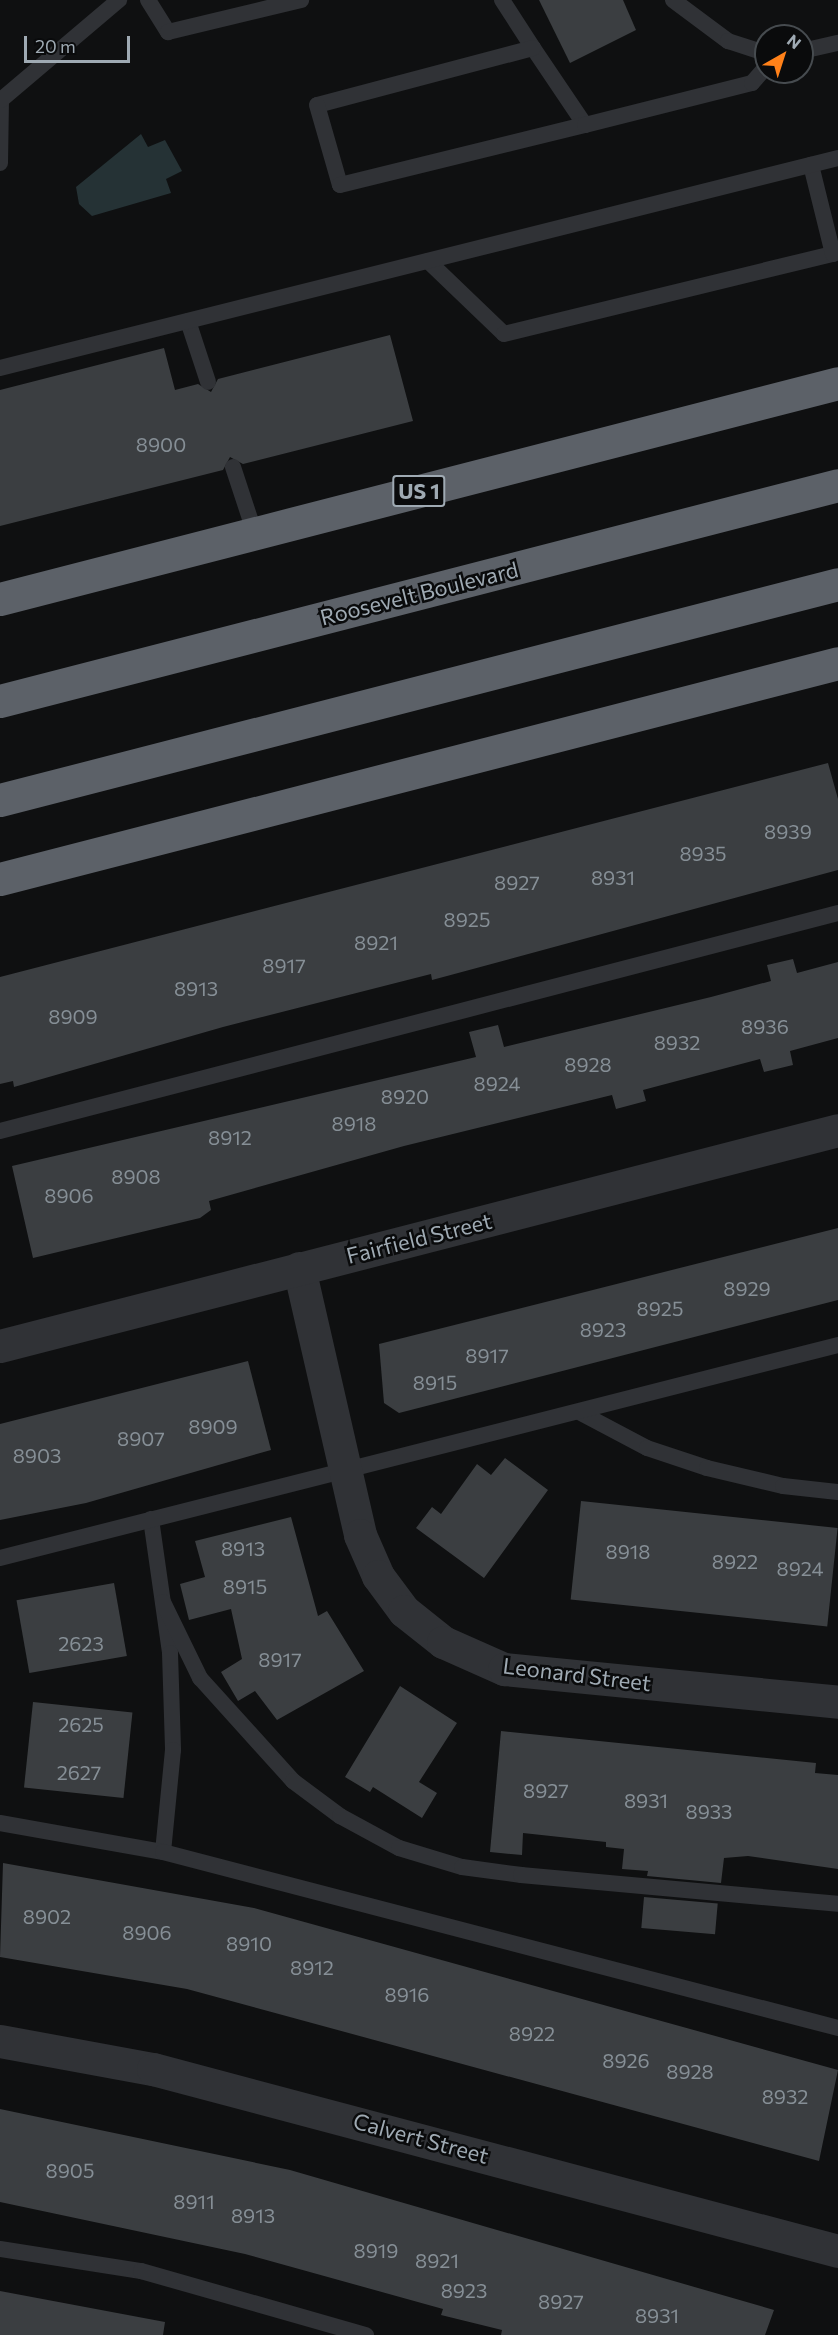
<!DOCTYPE html>
<html>
<head>
<meta charset="utf-8">
<style>
	body { margin:0 }
	#map { position:relative; width:838px; height:2335px; overflow:hidden; background:#0f1011; font-family:Commissioner,sans-serif }
	div>[style] { position:absolute }
	[style*='--x'] { left:calc(var(--x)*1px); top:calc(var(--y)*1px); width:calc(var(--w)*1px); rotate:calc(var(--a)*1deg) }
	.water>* { inset:0; background:#253235 }
	.building>* { inset:0; background:#3b3e41; transform-origin:0 0 }
	.lane>* { height:16px; margin:-8px; padding:0 8px; transform-origin:8px; border-radius:8px; background:#303236 }
	.street>* { height:33px; margin:-16.5px; padding:0 16.5px; transform-origin:16.5px; border-radius:16.5px; background:#303236 }
	.highway>* { height:33px; margin:-16.5px; padding:0 16.5px; transform-origin:16.5px; border-radius:16.5px; background:#5c6168 }
	span { translate:-50% -50%; white-space:nowrap; text-align:center; line-height:1.15; -webkit-text-stroke:5px #0a0b0c; paint-order:stroke }
	.number-label { font-size:20px; color:#868f96 }
	.number-label span { -webkit-text-stroke-width:0 }
	.shield-label span { padding:2px 4px; background:#0a0b0c; border:2px solid; border-radius:4px; -webkit-text-stroke-width:0 }
	.shield-label { font-size:21px; color:#9faab3; font-weight:700 }
	.street-label { font-size:22px; color:#9faab3 }
	.north { position:absolute; left:754px; top:24px; width:60px; height:60px; box-sizing:border-box; background:#0a0b0c; border:2px solid #464b4f; border-radius:50%; rotate:39deg; font-size:16px; font-weight:700; line-height:24px; text-align:center; color:#9faab3 }
	.north::after { content:''; display:block; margin:auto; width:21px; height:27px; background:#ff8119; clip-path:polygon(50% 0,100% 100%,50% 72%,0 100%) }
	.scale { position:absolute; left:24px; top:36px; width:106px; height:27px; box-sizing:border-box; border:3px solid #9faab3; border-top:0; padding-left:8px; font-size:18px; line-height:21px; white-space:nowrap; color:#9faab3; -webkit-text-stroke:4px #0a0b0c; paint-order:stroke }
</style>
</head>
<body>
<div id="map">
	<div class="water">
		<i style="clip-path:polygon(141px 134px,148px 147px,165px 140px,182px 171px,166px 179px,171px 193px,92px 216px,79px 204px,76px 187px)"></i>
	</div>
	<div class="building">
		<i style="clip-path:polygon(539px 0,623px 0,636px 30px,570px 63px)"></i>
		<i style="clip-path:polygon(390px 335px,413px 421px,243px 464px,230px 457px,223px 470px,0 526px,0 390px,164px 348px,175px 390px,198px 384px,211px 392px,218px 379px)"></i>
		<i style="clip-path:polygon(828px 763px,838px 799px,838px 870px,447px 976px,432px 980px,431px 974px,223px 1027px,14px 1087px,13px 1081px,0 1084px,0 977px)"></i>
		<i style="clip-path:polygon(793px 959px,797px 973px,838px 962px,838px 1038px,790px 1051px,793px 1065px,764px 1072px,760px 1059px,643px 1090px,646px 1101px,616px 1109px,612px 1095px,404px 1146px,209px 1201px,211px 1210px,200px 1218px,33px 1258px,12px 1166px,476px 1057px,469px 1032px,498px 1025px,504px 1047px,711px 997px,771px 981px,767px 965px)"></i>
		<i style="clip-path:polygon(838px 1228px,838px 1300px,399px 1413px,384px 1403px,379px 1344px)"></i>
		<i style="clip-path:polygon(248px 1361px,271px 1450px,86px 1503px,0 1520px,0 1424px)"></i>
		<i style="clip-path:polygon(505px 1458px,548px 1490px,484px 1578px,416px 1528px,432px 1507px,441px 1514px,477px 1464px,491px 1475px)"></i>
		<i style="left:581px;top:1501px;width:258px;height:99px;rotate:6deg"></i>
		<i style="clip-path:polygon(291px 1517px,318px 1616px,327px 1611px,364px 1671px,277px 1720px,255px 1691px,238px 1701px,221px 1672px,242px 1659px,231px 1609px,189px 1620px,180px 1584px,205px 1577px,195px 1541px)"></i>
		<i style="left:114px;top:1583px;width:74px;height:99px;rotate:80deg"></i>
		<i style="clip-path:polygon(400px 1686px,457px 1723px,419px 1782px,437px 1793px,422px 1818px,373px 1787px,370px 1792px,345px 1777px)"></i>
		<i style="left:33px;top:1702px;width:100px;height:86px;rotate:6deg"></i>
		<i style="clip-path:polygon(501px 1731px,816px 1763px,815px 1773px,838px 1775px,838px 1869px,748px 1856px,724px 1858px,721px 1883px,647px 1876px,648px 1871px,622px 1869px,624px 1849px,606px 1847px,606px 1842px,523px 1833px,522px 1855px,490px 1852px)"></i>
		<i style="clip-path:polygon(3px 1863px,254px 1908px,838px 2070px,819px 2161px,187px 1989px,0 1957px)"></i>
		<i style="left:644px;top:1897px;width:74px;height:31px;rotate:5deg"></i>
		<i style="clip-path:polygon(0 2109px,290px 2170px,774px 2310px,765px 2335px,501px 2335px,502px 2330px,441px 2315px,443px 2309px,245px 2254px,0 2202px)"></i>
		<i style="clip-path:polygon(0 2291px,165px 2322px,163px 2335px,0 2335px)"></i>
	</div>
	<div class="lane">
		<i style="--x:148;--y:0;--w:38;--a:58"></i>
		<i style="--x:168;--y:32;--w:137;--a:-13.5"></i>
		<i style="--x:502;--y:0;--w:57;--a:57.1"></i>
		<i style="--x:673;--y:0;--w:69;--a:36.7"></i>
		<i style="--x:728;--y:41;--w:40;--a:18"></i>
		<i style="--x:802;--y:51;--w:37;--a:-13"></i>
		<i style="--x:585;--y:125;--w:93;--a:-124"></i>
		<i style="--x:533;--y:48;--w:223;--a:165.2"></i>
		<i style="--x:317;--y:105;--w:83;--a:74"></i>
		<i style="--x:340;--y:185;--w:252;--a:-13.8"></i>
		<i style="--x:585;--y:125;--w:172;--a:-14.1"></i>
		<i style="--x:752;--y:83;--w:21;--a:-49"></i>
		<i style="--x:0;--y:163;--w:63;--a:-89.1"></i>
		<i style="--x:1;--y:100;--w:155;--a:-40.3"></i>
		<i style="--x:428;--y:261;--w:105;--a:43.8"></i>
		<i style="--x:504;--y:334;--w:339;--a:-13.7"></i>
		<i style="--x:833;--y:254;--w:92;--a:-103.9"></i>
		<i style="--x:188;--y:321;--w:64;--a:71.8"></i>
		<i style="--x:0;--y:368;--w:864;--a:-14.07"></i>
		<i style="--x:233;--y:467;--w:71;--a:71.8"></i>
		<i style="--x:0;--y:1131;--w:866;--a:-14.58"></i>
		<i style="--x:579;--y:1412;--w:77;--a:27.9"></i>
		<i style="--x:647;--y:1448;--w:63;--a:18.4"></i>
		<i style="--x:707;--y:1468;--w:78;--a:13.3"></i>
		<i style="--x:783;--y:1486;--w:55;--a:6.2"></i>
		<i style="--x:151;--y:1519;--w:135;--a:81.9"></i>
		<i style="--x:170;--y:1653;--w:97;--a:88.2"></i>
		<i style="--x:173;--y:1750;--w:102;--a:95.6"></i>
		<i style="--x:0;--y:1558;--w:865;--a:-14.26"></i>
		<i style="--x:163;--y:1602;--w:85;--a:64"></i>
		<i style="--x:200;--y:1678;--w:139;--a:47.9"></i>
		<i style="--x:293;--y:1781;--w:59;--a:36.7"></i>
		<i style="--x:340;--y:1816;--w:67;--a:28.5"></i>
		<i style="--x:399;--y:1848;--w:66;--a:16.8"></i>
		<i style="--x:462;--y:1867;--w:60;--a:7.7"></i>
		<i style="--x:521;--y:1875;--w:318;--a:5.2"></i>
		<i style="--x:0;--y:1823;--w:166;--a:10.1"></i>
		<i style="--x:163;--y:1852;--w:698;--a:14.61"></i>
		<i style="--x:0;--y:2249;--w:143;--a:8.9"></i>
		<i style="--x:141;--y:2271;--w:234;--a:15.9"></i>
	</div>
	<div class="street">
		<i style="--x:299;--y:1268;--w:274;--a:77.1"></i>
		<i style="--x:360;--y:1535;--w:45;--a:66.3"></i>
		<i style="--x:378;--y:1576;--w:44;--a:53.4"></i>
		<i style="--x:404;--y:1611;--w:50;--a:38.5"></i>
		<i style="--x:443;--y:1642;--w:67;--a:23.9"></i>
		<i style="--x:504;--y:1669;--w:336;--a:5.6"></i>
		<i style="--x:0;--y:1346;--w:865;--a:-14.45"></i>
		<i style="--x:0;--y:2041;--w:156;--a:10.4"></i>
		<i style="--x:153;--y:2069;--w:709;--a:14.88"></i>
	</div>
	<div class="highway">
		<i style="--x:0;--y:599;--w:865;--a:-14.45"></i>
		<i style="--x:0;--y:701;--w:865;--a:-14.45"></i>
		<i style="--x:0;--y:800;--w:865;--a:-14.45"></i>
		<i style="--x:0;--y:879;--w:865;--a:-14.45"></i>
	</div>
	<div class="number-label">
		<span style="left:161px;top:444px">8900</span>
		<span style="left:788px;top:831px">8939</span>
		<span style="left:703px;top:853px">8935</span>
		<span style="left:613px;top:877px">8931</span>
		<span style="left:517px;top:882px">8927</span>
		<span style="left:467px;top:919px">8925</span>
		<span style="left:376px;top:942px">8921</span>
		<span style="left:284px;top:965px">8917</span>
		<span style="left:196px;top:988px">8913</span>
		<span style="left:73px;top:1016px">8909</span>
		<span style="left:765px;top:1026px">8936</span>
		<span style="left:677px;top:1042px">8932</span>
		<span style="left:588px;top:1064px">8928</span>
		<span style="left:497px;top:1083px">8924</span>
		<span style="left:405px;top:1096px">8920</span>
		<span style="left:354px;top:1123px">8918</span>
		<span style="left:230px;top:1137px">8912</span>
		<span style="left:136px;top:1176px">8908</span>
		<span style="left:69px;top:1195px">8906</span>
		<span style="left:747px;top:1288px">8929</span>
		<span style="left:660px;top:1308px">8925</span>
		<span style="left:603px;top:1329px">8923</span>
		<span style="left:487px;top:1355px">8917</span>
		<span style="left:435px;top:1382px">8915</span>
		<span style="left:213px;top:1426px">8909</span>
		<span style="left:141px;top:1438px">8907</span>
		<span style="left:37px;top:1455px">8903</span>
		<span style="left:243px;top:1548px">8913</span>
		<span style="left:628px;top:1551px">8918</span>
		<span style="left:735px;top:1561px">8922</span>
		<span style="left:800px;top:1568px">8924</span>
		<span style="left:245px;top:1586px">8915</span>
		<span style="left:81px;top:1643px">2623</span>
		<span style="left:280px;top:1659px">8917</span>
		<span style="left:81px;top:1724px">2625</span>
		<span style="left:79px;top:1772px">2627</span>
		<span style="left:546px;top:1790px">8927</span>
		<span style="left:646px;top:1800px">8931</span>
		<span style="left:709px;top:1811px">8933</span>
		<span style="left:47px;top:1916px">8902</span>
		<span style="left:147px;top:1932px">8906</span>
		<span style="left:249px;top:1943px">8910</span>
		<span style="left:312px;top:1967px">8912</span>
		<span style="left:407px;top:1994px">8916</span>
		<span style="left:532px;top:2033px">8922</span>
		<span style="left:626px;top:2060px">8926</span>
		<span style="left:690px;top:2071px">8928</span>
		<span style="left:785px;top:2096px">8932</span>
		<span style="left:70px;top:2170px">8905</span>
		<span style="left:194px;top:2201px">8911</span>
		<span style="left:253px;top:2215px">8913</span>
		<span style="left:376px;top:2250px">8919</span>
		<span style="left:437px;top:2260px">8921</span>
		<span style="left:464px;top:2290px">8923</span>
		<span style="left:561px;top:2301px">8927</span>
		<span style="left:657px;top:2315px">8931</span>
	</div>
	<div class="shield-label">
		<span style="left:419px;top:491px">US 1</span>
	</div>
	<div class="street-label">
		<span style="left:419px;top:593px;rotate:-14deg">Roosevelt Boulevard</span>
		<span style="left:419px;top:1238px;rotate:-14deg">Fairfield Street</span>
		<span style="left:577px;top:1674px;rotate:7deg">Leonard Street</span>
		<span style="left:421px;top:2138px;rotate:15deg">Calvert Street</span>
	</div>
	<div class="north">N</div>
	<div class="scale">20 m</div>
</div>
</body>
</html>
